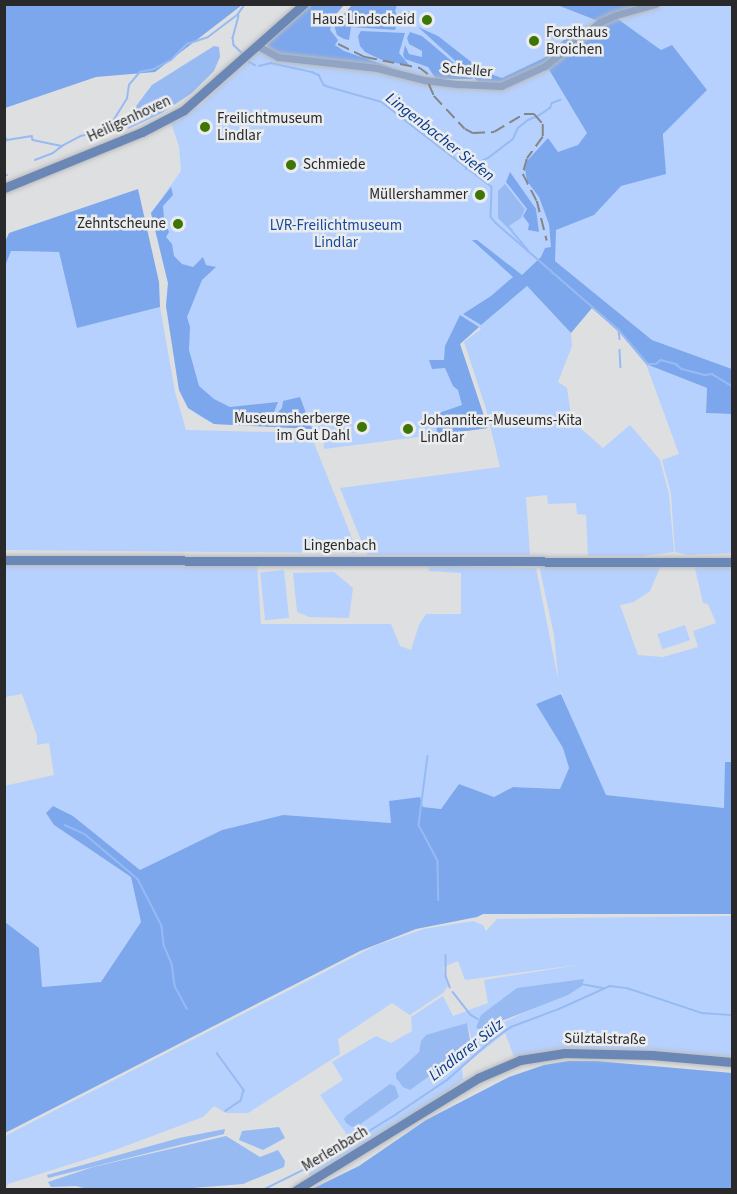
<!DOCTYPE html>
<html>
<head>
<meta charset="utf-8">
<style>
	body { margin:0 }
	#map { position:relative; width:737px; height:1194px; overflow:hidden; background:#dddfe1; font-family:"Source Sans 3",sans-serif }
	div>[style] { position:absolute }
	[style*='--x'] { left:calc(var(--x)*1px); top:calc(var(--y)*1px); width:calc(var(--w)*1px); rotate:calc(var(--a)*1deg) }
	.green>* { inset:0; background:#b6d1fd; transform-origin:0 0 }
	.forest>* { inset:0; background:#7ca7ed }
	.water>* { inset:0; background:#97baf3 }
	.stream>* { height:1.5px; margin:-0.75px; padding:0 0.75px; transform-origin:0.75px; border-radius:0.75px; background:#97baf3 }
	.roads { filter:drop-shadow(0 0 2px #b9bbbd) drop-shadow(0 0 2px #b9bbbd) }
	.street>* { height:7px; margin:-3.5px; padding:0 3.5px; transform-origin:3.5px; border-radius:3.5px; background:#91a4c4 }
	.secondary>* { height:9px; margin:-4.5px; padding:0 4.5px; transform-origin:4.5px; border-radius:4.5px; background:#6b87b5 }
	.rail>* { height:1.5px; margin-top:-0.75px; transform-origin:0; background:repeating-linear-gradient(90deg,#848587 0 12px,transparent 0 18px) }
	.dots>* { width:16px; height:16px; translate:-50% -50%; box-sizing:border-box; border:3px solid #eaecee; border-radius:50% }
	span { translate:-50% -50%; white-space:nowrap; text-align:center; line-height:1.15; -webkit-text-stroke:5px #eaecee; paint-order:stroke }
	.poi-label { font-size:15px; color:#29292b }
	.right { translate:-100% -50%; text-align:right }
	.left { translate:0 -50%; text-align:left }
	.street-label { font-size:15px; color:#29292b }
	.park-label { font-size:15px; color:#17499a }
	.water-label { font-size:16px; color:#053888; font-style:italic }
	.frame { position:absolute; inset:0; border:6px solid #29292b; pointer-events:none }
</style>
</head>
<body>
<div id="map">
	<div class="green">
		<i style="clip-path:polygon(381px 5px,557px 5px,598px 21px,520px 77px,482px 85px,471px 80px,424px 78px,393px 68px,317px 59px,325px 28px)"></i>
		<i style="clip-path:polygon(659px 5px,732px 5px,732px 369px,652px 340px,555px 261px,527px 286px,571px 333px,572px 346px,558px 382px,567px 388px,572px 421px,603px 448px,630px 425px,660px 460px,669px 494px,674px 552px,642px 556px,588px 556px,586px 515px,577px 514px,576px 503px,548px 504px,547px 495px,526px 497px,530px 555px,367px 555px,340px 488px,500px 467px,486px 409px,464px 342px,481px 329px,479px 327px,460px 344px,488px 428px,324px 449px,323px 435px,318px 435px,312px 429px,214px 424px,201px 417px,188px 408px,179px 390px,166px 306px,168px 283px,151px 213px,181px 171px,179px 146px,171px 123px,201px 105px,259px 50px,274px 59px,391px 73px,426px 82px,482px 89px,502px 89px,548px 68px,569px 103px,665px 174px,661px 50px,615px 17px)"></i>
		<i style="clip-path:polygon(11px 251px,59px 252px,77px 328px,160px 307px,175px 392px,186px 430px,310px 433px,358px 553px,5px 550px,4px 266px)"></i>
		<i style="clip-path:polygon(646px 364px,707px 388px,706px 413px,732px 414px,732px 553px,688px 555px,675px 552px,671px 494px,662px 460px,679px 454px)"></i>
		<i style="clip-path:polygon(5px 563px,257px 563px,261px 624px,391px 624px,400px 646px,411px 650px,419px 625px,426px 614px,461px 614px,461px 573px,429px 571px,429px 566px,536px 568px,561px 694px,536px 704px,563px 748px,569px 768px,560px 789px,513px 787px,494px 797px,459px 784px,441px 809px,423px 807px,391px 823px,283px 816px,222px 830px,140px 870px,73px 816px,54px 825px,131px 877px,141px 922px,101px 983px,41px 987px,39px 948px,5px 922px,4px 786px,54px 775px,49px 743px,37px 745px,37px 736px,22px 694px,5px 697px)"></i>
		<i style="clip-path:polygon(694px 564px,732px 564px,732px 762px,725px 762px,725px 808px,605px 795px,586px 756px,559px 687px,554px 635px,539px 565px,661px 565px,650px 591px,634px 602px,620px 605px,638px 655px,663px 657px,698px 647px,693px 631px,716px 623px,708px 604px,703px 603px)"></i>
		<i style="left:284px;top:570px;width:48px;height:24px;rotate:84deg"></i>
		<i style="clip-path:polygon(334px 572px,353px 588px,349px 618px,309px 617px,297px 612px,293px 573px)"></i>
		<i style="left:685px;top:625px;width:16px;height:29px;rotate:72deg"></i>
		<i style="clip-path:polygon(evenodd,732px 916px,732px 1057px,565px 1048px,514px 1057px,505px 1033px,462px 1067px,463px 1080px,389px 1132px,311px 1179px,306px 1168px,351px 1141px,320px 1095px,343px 1080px,332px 1062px,376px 1036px,391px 1043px,412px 1031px,411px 1017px,443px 996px,453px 1016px,488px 1003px,484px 980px,584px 964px,465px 980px,458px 961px,443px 967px,448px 986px,443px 993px,410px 1015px,392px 1003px,338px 1039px,340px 1054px,248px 1113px,226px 1113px,214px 1106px,203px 1117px,115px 1150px,8px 1184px,5px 1190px,5px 1136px,377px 945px,424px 929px,473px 921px,483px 925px,486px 931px,497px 919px,732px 916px,496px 1005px,534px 1008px,485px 1031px,481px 1015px,496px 1005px,732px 916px,467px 1023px,472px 1040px,396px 1073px,419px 1052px,421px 1041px,429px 1035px,467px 1023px)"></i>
	</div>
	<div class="forest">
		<i style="clip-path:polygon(4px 5px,5px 4px,242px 5px,155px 72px,96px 77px,5px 108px)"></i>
		<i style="clip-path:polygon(311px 5px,344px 5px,333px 18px,330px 30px,338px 40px,335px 45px,344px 51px,393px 68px,277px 54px,270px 50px,266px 45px)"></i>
		<i style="clip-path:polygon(352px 5px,397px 5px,395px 11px,399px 19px,395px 30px,351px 27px,349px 40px,344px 39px,337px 35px,334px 25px)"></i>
		<i style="clip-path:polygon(557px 5px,649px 5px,598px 21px)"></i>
		<i style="clip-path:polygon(615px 17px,661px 50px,672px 45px,707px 90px,663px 134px,666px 174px,621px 186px,594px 215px,556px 230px,555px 261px,652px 340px,732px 369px,732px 414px,706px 413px,707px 388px,646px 364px,620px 333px,592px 308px,571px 333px,527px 286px,481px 325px,463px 314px,491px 296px,513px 277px,472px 240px,477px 240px,522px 275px,541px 257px,545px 248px,551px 247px,549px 224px,539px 197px,527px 181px,525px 169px,527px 161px,548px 138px,558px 152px,578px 145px,587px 133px,548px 68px,596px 27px)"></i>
		<i style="clip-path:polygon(418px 27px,438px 36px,484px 72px,502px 78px,544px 58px,573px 32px,589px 29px,545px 64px,501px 84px,482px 85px)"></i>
		<i style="clip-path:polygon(361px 31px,405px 33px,399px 53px,410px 66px,382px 60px,365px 52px,360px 46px,358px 36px)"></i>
		<i style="clip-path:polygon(410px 32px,422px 36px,473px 79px,436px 79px,428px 67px,405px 59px,403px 55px,405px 45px,409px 54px,422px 57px,422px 51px,409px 44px,407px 38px)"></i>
		<i style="clip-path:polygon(510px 172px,536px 209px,539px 232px,528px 230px,529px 224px,523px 216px,527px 209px,506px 182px)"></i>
		<i style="clip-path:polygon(171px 187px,173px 195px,163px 206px,164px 219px,169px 232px,166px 237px,172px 244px,174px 256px,182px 264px,193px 267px,203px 257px,206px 265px,216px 267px,202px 280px,187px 317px,190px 327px,189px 350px,199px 386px,214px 399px,230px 407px,278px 402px,274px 412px,265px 412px,271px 419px,282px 408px,283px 401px,300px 397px,312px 429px,214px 424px,188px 408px,179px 390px,166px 306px,168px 283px,151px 213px)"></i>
		<i style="clip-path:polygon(138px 189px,159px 282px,160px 307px,77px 328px,59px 252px,11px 251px,5px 266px,5px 242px,9px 233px)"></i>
		<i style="clip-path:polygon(460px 315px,479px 327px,460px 344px,488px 428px,437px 435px,436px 414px,462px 405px,458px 390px,453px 386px,445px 368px,432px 369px,429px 360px,444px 360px,445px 346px)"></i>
		<i style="clip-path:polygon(561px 694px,606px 795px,724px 808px,725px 762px,732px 762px,732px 914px,483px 914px,477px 917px,416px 929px,360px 951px,5px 1133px,5px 922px,39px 948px,42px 987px,101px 982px,141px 922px,131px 877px,54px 825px,46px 813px,53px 806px,73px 816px,140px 870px,222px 830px,283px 815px,391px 823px,389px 801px,420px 797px,423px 807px,441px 809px,459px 784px,494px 797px,513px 787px,560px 789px,569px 768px,563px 748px,536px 704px)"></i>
		<i style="clip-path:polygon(568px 1061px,596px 1061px,732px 1073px,732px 1189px,312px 1189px,359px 1166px,426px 1120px,509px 1077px,544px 1065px)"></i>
	</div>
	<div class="water">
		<i style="clip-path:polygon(214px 46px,219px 47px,220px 57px,214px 71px,192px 93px,162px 113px,128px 129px,124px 122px,152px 85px)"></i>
		<i style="clip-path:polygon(505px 184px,525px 209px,521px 218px,509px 226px,513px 230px,511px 231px,498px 218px,498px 191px)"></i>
		<i style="clip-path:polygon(584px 979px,582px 986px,568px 995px,504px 1020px,485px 1031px,476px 1028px,481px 1015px,517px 988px)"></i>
		<i style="clip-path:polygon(467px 1023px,471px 1046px,410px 1090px,403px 1087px,396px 1078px,396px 1073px,419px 1052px,421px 1041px,426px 1035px)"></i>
		<i style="clip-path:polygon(390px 1084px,395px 1086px,399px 1097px,359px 1125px,352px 1127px,346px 1123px,344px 1119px,346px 1116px)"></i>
		<i style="clip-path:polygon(279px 1127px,285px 1138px,263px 1150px,239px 1140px,242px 1131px)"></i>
		<i style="clip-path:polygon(225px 1129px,224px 1134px,48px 1178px,47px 1175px,179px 1138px)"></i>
		<i style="clip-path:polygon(226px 1136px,260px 1157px,278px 1150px,285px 1161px,284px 1167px,243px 1184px,180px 1189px,88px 1189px,76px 1186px,51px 1187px,48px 1182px,93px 1167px)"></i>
	</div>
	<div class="stream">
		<i style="--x:239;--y:16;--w:23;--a:105"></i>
		<i style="--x:233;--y:38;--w:7;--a:82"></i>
		<i style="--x:234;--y:45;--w:11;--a:45"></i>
		<i style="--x:249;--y:62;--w:7;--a:27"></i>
		<i style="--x:259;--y:66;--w:12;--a:-14"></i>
		<i style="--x:271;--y:63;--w:42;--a:12.4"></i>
		<i style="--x:312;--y:72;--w:8;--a:23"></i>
		<i style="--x:319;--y:75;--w:11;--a:63"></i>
		<i style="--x:324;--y:85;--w:5;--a:22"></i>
		<i style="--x:329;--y:87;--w:55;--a:15.8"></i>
		<i style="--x:382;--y:102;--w:36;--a:38"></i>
		<i style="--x:410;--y:124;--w:103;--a:37.5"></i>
		<i style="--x:492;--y:187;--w:30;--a:92"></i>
		<i style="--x:491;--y:217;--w:8;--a:50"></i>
		<i style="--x:496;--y:223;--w:163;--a:41"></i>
		<i style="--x:619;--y:330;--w:9;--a:84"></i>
		<i style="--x:4;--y:134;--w:7;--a:63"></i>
		<i style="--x:7;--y:140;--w:25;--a:-9"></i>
		<i style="--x:32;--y:136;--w:4;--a:76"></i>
		<i style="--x:33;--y:140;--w:30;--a:12"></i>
		<i style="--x:62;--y:146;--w:21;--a:-28"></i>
		<i style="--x:81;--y:136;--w:28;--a:-15"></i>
		<i style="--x:108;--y:129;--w:36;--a:-58"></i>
		<i style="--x:127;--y:98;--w:13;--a:-81"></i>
		<i style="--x:129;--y:85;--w:17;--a:-50"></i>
		<i style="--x:140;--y:72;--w:14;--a:-12"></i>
		<i style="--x:154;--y:69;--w:19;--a:-28"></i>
		<i style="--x:171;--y:60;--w:23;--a:-45"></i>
		<i style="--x:187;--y:44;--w:22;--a:-18"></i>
		<i style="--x:208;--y:37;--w:38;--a:-37"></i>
		<i style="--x:238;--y:14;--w:12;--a:-55"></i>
		<i style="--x:35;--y:160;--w:19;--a:-21"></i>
		<i style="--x:53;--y:153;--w:10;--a:-37"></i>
		<i style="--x:466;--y:169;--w:25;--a:-27"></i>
		<i style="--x:488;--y:158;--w:31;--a:-37"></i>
		<i style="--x:513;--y:139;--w:12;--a:-66"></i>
		<i style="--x:518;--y:128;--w:13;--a:-39"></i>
		<i style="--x:528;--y:120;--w:11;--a:-22"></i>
		<i style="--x:538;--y:116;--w:14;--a:-34"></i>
		<i style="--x:550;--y:108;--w:5;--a:-68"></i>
		<i style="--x:552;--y:103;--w:9;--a:-21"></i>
		<i style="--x:4;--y:176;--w:3;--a:-18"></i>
		<i style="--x:512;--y:231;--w:25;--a:50"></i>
		<i style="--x:619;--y:330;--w:45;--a:49.5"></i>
		<i style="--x:648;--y:364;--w:8;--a:0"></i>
		<i style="--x:656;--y:364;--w:6;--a:-39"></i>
		<i style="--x:661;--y:360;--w:16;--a:15"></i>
		<i style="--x:676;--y:364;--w:8;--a:40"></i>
		<i style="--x:682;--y:369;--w:24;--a:15"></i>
		<i style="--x:705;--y:375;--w:7;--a:-8"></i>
		<i style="--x:712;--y:374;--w:23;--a:31"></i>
		<i style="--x:620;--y:350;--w:17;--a:87"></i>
		<i style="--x:428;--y:756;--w:70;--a:97.4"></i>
		<i style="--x:419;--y:825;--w:41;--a:62.2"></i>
		<i style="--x:438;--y:861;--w:39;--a:89"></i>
		<i style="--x:65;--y:825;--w:23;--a:25"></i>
		<i style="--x:86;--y:835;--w:68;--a:40.2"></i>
		<i style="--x:138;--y:879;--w:53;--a:62.9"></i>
		<i style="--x:162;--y:926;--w:19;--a:84"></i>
		<i style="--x:164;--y:945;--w:21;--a:67"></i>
		<i style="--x:172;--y:964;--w:22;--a:82"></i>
		<i style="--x:175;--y:986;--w:26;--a:62"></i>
		<i style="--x:446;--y:955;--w:21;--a:90"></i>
		<i style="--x:446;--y:976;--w:12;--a:70"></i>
		<i style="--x:581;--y:984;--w:22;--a:10"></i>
		<i style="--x:453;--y:992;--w:29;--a:52"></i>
		<i style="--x:471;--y:1015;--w:8;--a:30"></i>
		<i style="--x:217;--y:1053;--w:46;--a:53.9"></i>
		<i style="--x:244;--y:1090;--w:11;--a:105"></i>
		<i style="--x:241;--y:1101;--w:18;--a:146"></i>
		<i style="--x:263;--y:1190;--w:63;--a:-26.6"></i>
		<i style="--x:319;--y:1162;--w:86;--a:-31.7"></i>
		<i style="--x:392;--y:1117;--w:66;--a:-33.9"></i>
		<i style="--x:447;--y:1080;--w:59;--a:-41.6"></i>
		<i style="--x:491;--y:1041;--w:24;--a:-35"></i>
		<i style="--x:511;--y:1027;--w:51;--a:-20.6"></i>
		<i style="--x:559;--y:1009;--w:56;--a:-24.3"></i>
		<i style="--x:610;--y:986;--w:17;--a:7"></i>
		<i style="--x:627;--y:988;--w:79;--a:18.4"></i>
		<i style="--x:702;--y:1013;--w:30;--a:4"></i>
	</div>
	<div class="roads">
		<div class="street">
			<i style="--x:258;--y:46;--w:23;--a:29"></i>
			<i style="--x:278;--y:57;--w:100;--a:6.3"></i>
			<i style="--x:377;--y:68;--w:49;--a:14.3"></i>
			<i style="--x:424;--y:80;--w:35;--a:7"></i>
			<i style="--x:459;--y:84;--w:42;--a:2.7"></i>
			<i style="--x:501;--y:86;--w:48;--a:-24.4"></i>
			<i style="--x:545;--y:66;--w:70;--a:-38.7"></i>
			<i style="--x:600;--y:22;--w:17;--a:-24"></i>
			<i style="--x:616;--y:15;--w:41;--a:-15.8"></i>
		</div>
		<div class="secondary">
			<i style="--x:4;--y:188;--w:149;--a:-22.1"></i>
			<i style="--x:142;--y:132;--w:47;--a:-27.6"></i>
			<i style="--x:184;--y:110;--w:160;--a:-41.5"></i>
			<i style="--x:4;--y:560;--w:728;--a:0.16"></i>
			<i style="--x:296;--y:1190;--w:214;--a:-31.6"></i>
			<i style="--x:478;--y:1078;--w:46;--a:-23.2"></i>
			<i style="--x:520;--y:1060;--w:45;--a:-9"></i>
			<i style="--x:564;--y:1053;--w:88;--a:1.3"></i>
			<i style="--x:652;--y:1055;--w:80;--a:5"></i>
		</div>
	</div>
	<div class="rail">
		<i style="--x:338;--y:44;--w:30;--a:26"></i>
		<i style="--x:365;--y:57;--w:56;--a:11.3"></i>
		<i style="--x:420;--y:68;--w:10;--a:37"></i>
		<i style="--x:429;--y:84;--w:13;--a:67"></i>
		<i style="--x:434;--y:96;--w:45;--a:46.8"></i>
		<i style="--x:465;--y:129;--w:9;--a:27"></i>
		<i style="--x:473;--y:133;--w:21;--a:-3"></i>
		<i style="--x:494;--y:132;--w:35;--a:-31"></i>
		<i style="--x:524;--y:114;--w:10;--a:0"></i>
		<i style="--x:534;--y:114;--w:13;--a:48"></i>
		<i style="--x:543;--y:124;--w:13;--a:90"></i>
		<i style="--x:543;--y:137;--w:27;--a:126"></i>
		<i style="--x:527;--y:159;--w:16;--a:105"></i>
		<i style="--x:523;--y:174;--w:30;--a:63"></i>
		<i style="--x:537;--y:201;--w:41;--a:76"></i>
	</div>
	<div class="dots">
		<i style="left:427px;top:20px;background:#3e7504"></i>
		<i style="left:534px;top:41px;background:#3e7504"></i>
		<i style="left:205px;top:127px;background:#3e7504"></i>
		<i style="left:291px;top:165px;background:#3e7504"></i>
		<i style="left:480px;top:195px;background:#3e7504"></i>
		<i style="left:178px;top:224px;background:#3e7504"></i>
		<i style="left:362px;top:427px;background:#3e7504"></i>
		<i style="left:408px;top:429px;background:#3e7504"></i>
	</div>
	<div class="poi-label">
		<span class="right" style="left:415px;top:20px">Haus Lindscheid</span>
		<span class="left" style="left:546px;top:41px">Forsthaus<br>Broichen</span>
		<span class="left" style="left:217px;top:127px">Freilichtmuseum<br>Lindlar</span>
		<span class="left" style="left:303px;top:165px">Schmiede</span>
		<span class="right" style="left:468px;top:195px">Müllershammer</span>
		<span class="right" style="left:166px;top:224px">Zehntscheune</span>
		<span class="right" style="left:350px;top:427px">Museumsherberge<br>im Gut Dahl</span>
		<span class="left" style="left:420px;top:429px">Johanniter-Museums-Kita<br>Lindlar</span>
	</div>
	<div class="street-label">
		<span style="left:467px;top:70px;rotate:5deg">Scheller</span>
		<span style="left:129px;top:119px;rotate:-25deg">Heiligenhoven</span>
		<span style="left:340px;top:546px">Lingenbach</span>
		<span style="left:605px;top:1039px;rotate:1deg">Sülztalstraße</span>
		<span style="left:335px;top:1149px;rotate:-31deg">Merlenbach</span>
	</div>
	<div class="park-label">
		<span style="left:336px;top:234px">LVR-Freilichtmuseum<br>Lindlar</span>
	</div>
	<div class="water-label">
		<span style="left:440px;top:137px;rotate:38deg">Lingenbacher Siefen</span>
		<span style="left:466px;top:1050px;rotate:-38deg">Lindlarer Sülz</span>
	</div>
	<div class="frame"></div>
</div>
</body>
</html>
